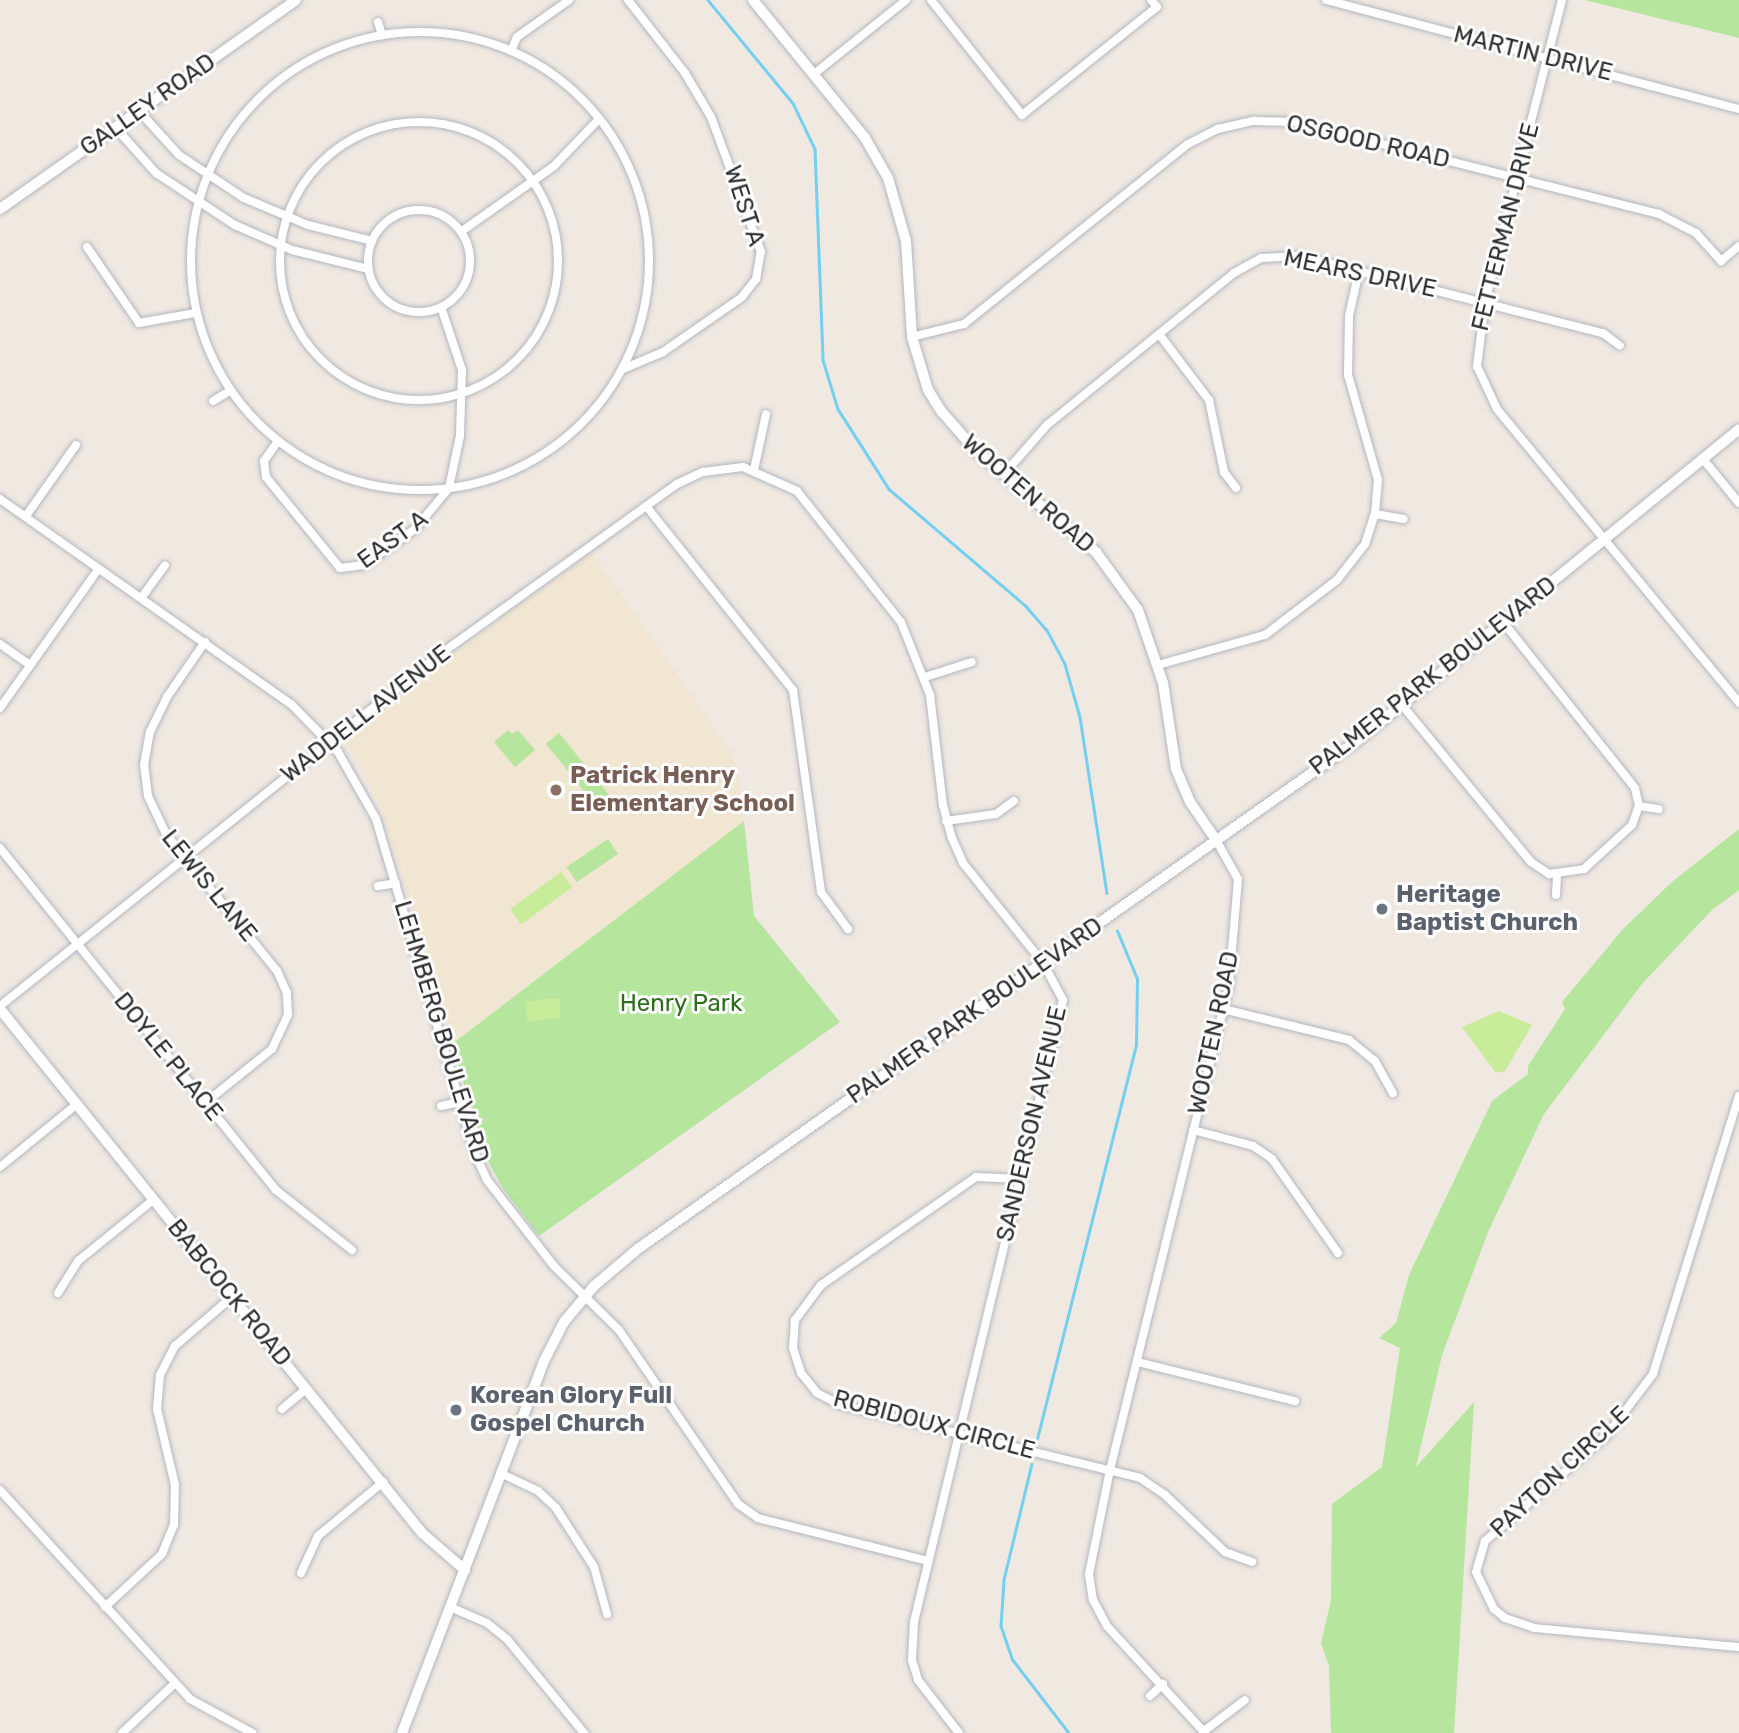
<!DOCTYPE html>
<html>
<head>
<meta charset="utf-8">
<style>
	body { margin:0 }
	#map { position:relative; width:1739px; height:1733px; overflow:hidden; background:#efe9e1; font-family:Rubik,sans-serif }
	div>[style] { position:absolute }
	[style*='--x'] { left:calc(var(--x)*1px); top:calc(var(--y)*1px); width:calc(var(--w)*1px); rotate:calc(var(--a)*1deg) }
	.education>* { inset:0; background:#f0e6d1 }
	.green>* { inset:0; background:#b6e59e; transform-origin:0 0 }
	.pitch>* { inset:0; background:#c9ec9a; transform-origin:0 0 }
	.stream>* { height:2.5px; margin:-1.25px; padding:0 1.25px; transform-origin:1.25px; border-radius:1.25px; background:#75cff0 }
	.roads { filter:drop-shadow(0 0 2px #b4b7c1) drop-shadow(0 0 2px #b4b7c1) }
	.minor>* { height:8px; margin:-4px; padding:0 4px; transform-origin:4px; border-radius:4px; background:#fff }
	.minor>.ring { margin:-4px; padding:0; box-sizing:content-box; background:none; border:8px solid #fff; border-radius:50% }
	.tertiary>* { height:10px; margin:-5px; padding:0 5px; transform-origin:5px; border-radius:5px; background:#fff }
	.secondary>* { height:10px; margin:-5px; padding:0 5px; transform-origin:5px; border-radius:5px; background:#fff }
	.dots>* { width:19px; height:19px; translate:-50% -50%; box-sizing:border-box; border:4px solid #fff; border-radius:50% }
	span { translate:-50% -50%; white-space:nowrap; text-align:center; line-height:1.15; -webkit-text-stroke:6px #fff; paint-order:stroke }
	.street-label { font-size:24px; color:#2e2e2e }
	.education-label { font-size:24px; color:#785e54; font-weight:700 }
	.left { translate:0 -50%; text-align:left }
	.worship-label { font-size:24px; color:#5b616d; font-weight:700 }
	.park-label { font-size:24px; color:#2c6e1b }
</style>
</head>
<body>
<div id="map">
	<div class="education">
		<i style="clip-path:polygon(592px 553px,735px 758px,744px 821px,452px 1044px,382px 809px,346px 741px,482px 632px)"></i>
	</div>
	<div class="green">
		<i style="clip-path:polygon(1585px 0,1739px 0,1739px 38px)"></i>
		<i style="clip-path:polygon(508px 730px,512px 734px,518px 730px,535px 750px,515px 767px,494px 742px)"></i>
		<i style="left:559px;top:733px;width:82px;height:17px;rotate:51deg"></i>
		<i style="clip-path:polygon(744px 821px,754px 916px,840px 1022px,539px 1236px,502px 1187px,485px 1155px,452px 1044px)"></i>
		<i style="clip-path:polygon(1739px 829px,1739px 890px,1712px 910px,1642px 984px,1544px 1114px,1488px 1232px,1442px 1355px,1416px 1467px,1474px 1402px,1454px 1733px,1331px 1733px,1329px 1666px,1321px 1643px,1331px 1600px,1332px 1504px,1382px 1467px,1400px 1348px,1379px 1338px,1396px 1323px,1409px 1275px,1492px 1101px,1528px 1074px,1528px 1066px,1565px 1009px,1562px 1002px,1624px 928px,1673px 881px)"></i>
		<i style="left:608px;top:839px;width:18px;height:50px;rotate:56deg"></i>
	</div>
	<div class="pitch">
		<i style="left:561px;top:872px;width:19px;height:63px;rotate:54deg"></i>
		<i style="left:559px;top:998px;width:20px;height:34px;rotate:84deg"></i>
		<i style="clip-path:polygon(1499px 1011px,1532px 1025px,1505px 1071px,1496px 1073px,1462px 1027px)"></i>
	</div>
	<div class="stream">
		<i style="--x:708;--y:0;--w:134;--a:50.5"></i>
		<i style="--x:793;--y:103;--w:51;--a:64.4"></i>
		<i style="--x:815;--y:149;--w:211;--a:87.8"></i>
		<i style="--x:823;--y:360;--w:51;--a:73"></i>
		<i style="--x:838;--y:409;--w:95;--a:57.5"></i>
		<i style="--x:889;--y:489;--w:179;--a:40.5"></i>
		<i style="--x:1025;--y:605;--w:33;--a:49"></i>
		<i style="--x:1047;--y:630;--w:38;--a:62"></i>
		<i style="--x:1065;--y:664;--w:55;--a:74.2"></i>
		<i style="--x:1080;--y:717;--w:178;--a:81.3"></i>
		<i style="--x:1037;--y:1439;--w:407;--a:-75.9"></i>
		<i style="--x:1136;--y:1044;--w:65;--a:-89.1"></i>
		<i style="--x:1137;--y:979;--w:52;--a:-112.6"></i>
		<i style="--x:1032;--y:1464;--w:119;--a:103.6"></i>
		<i style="--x:1004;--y:1580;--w:46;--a:93.7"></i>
		<i style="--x:1001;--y:1626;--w:36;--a:71"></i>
		<i style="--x:1013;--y:1660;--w:92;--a:52.5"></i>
	</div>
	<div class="roads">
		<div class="minor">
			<i style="--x:931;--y:0;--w:147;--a:51.6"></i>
			<i style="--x:1022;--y:115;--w:173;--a:-38.7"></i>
			<i style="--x:1157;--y:7;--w:9;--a:-131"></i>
			<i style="--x:1326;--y:0;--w:427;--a:14.8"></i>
			<i style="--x:1562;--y:0;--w:313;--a:104.3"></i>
			<i style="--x:1485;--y:303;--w:64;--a:97.2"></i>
			<i style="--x:1477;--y:366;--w:47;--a:65.1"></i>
			<i style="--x:1497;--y:409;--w:381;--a:50.5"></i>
			<i style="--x:378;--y:22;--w:14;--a:73"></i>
			<i class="ring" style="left:191px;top:32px;width:450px;height:450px"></i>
			<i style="--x:511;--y:51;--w:15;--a:-67"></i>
			<i style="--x:517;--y:37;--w:64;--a:-35.4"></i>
			<i style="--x:814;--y:74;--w:118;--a:-38.8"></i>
			<i style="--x:139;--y:111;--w:59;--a:47.7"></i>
			<i style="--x:179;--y:155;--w:78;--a:33.5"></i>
			<i style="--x:244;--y:198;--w:69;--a:22.9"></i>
			<i style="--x:308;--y:225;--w:66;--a:14"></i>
			<i class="ring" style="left:280px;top:122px;width:270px;height:270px"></i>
			<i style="--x:115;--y:127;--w:62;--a:48.3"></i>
			<i style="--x:156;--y:173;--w:95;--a:33.4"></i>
			<i style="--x:235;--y:225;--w:62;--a:23.7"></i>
			<i style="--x:292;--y:250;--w:78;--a:14"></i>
			<i class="ring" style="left:368px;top:210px;width:94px;height:94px"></i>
			<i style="--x:462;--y:231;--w:113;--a:-35.2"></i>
			<i style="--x:554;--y:166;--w:65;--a:-46.2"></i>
			<i style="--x:87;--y:247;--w:92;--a:55.6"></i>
			<i style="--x:139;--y:323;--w:58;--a:-10"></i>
			<i style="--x:1159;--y:334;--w:83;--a:52.9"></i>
			<i style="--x:1209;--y:400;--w:74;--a:78.2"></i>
			<i style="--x:1224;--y:472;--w:20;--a:53"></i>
			<i style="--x:912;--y:337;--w:54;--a:-14"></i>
			<i style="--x:964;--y:324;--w:287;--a:-38.8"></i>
			<i style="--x:1188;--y:144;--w:34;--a:-27"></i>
			<i style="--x:1218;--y:129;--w:37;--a:-13"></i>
			<i style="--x:1254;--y:121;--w:41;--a:1.4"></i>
			<i style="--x:1295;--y:122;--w:375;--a:14.2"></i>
			<i style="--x:1659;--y:214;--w:42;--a:27.2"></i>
			<i style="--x:1696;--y:233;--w:38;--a:48"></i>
			<i style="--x:1721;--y:261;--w:23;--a:-40"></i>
			<i style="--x:623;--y:369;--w:43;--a:-23"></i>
			<i style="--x:663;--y:352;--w:96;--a:-34.8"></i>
			<i style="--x:742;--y:297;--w:23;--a:-52"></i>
			<i style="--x:756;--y:279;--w:27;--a:-80"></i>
			<i style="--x:761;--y:252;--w:144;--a:-110.3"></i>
			<i style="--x:711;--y:117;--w:51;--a:-120.6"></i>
			<i style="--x:685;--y:73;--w:93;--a:-128"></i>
			<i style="--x:213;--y:401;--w:21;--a:-31"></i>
			<i style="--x:278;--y:441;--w:24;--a:125"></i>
			<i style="--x:264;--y:461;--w:16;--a:83"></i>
			<i style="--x:266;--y:477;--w:117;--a:50.9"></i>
			<i style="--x:340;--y:568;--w:24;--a:-7"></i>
			<i style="--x:364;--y:565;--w:62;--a:-35.2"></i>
			<i style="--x:415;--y:529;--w:53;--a:-50.3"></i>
			<i style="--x:449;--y:488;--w:53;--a:-78.1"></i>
			<i style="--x:460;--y:436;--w:66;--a:-88.3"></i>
			<i style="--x:462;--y:370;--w:66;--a:-108.4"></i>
			<i style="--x:1703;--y:459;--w:57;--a:50.7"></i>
			<i style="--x:754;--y:470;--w:57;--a:-77.9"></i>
			<i style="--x:1004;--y:474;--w:65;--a:-48.7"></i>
			<i style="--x:1047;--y:425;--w:241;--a:-39.1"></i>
			<i style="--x:1234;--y:273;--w:31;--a:-29"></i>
			<i style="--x:1261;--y:258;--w:39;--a:-3"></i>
			<i style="--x:1300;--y:256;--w:313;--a:14.3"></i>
			<i style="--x:1603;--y:333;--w:21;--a:37"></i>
			<i style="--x:0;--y:499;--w:357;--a:35.2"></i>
			<i style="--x:292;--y:705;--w:66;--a:45.6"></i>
			<i style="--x:338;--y:752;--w:77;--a:60.4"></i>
			<i style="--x:376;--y:819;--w:349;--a:73.5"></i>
			<i style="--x:475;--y:1154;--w:29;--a:65"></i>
			<i style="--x:487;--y:1180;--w:109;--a:52.1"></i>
			<i style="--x:554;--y:1266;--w:91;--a:44.6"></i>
			<i style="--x:619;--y:1330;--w:211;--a:55.6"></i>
			<i style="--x:738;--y:1504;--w:24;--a:35"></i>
			<i style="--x:758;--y:1518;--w:175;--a:14.2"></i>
			<i style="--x:646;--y:506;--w:236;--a:51.4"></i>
			<i style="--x:793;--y:690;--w:204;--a:82.1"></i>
			<i style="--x:821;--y:892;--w:46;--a:53.9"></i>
			<i style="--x:1375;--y:514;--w:29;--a:10"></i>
			<i style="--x:26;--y:516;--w:87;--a:-54.8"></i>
			<i style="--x:142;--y:597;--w:39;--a:-54"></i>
			<i style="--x:0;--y:644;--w:37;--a:35"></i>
			<i style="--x:1158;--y:665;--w:111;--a:-15.7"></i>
			<i style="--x:1265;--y:635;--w:91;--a:-37.4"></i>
			<i style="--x:1337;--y:580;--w:46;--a:-52.1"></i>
			<i style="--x:1365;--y:544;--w:32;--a:-72"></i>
			<i style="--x:1375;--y:514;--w:34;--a:-85"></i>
			<i style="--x:1378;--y:480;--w:109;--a:-105.9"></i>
			<i style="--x:1348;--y:375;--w:59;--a:-89"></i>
			<i style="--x:1349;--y:316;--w:46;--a:-77.5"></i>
			<i style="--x:925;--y:677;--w:49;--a:-17.7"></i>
			<i style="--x:1402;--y:705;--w:203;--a:50.6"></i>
			<i style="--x:1531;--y:862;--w:22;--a:34"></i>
			<i style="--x:1549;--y:874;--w:35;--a:-8"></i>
			<i style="--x:1584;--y:869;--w:65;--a:-42.5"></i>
			<i style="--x:1632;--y:825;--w:20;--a:-70"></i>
			<i style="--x:1639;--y:806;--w:18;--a:-103"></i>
			<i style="--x:1635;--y:788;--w:212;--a:-128.5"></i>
			<i style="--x:0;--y:708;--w:171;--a:-54.7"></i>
			<i style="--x:1639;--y:806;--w:20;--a:9"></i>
			<i style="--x:946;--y:821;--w:50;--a:-8"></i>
			<i style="--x:996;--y:814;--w:22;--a:-36"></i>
			<i style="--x:0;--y:848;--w:439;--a:51.1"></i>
			<i style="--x:276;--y:1190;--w:97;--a:38.3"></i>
			<i style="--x:378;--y:886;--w:18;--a:-9"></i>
			<i style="--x:1556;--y:895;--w:20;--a:-87"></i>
			<i style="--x:0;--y:1006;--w:562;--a:-38.64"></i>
			<i style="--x:439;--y:655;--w:293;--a:-35.7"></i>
			<i style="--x:677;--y:484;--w:29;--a:-25"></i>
			<i style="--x:703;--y:472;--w:40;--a:-7.1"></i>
			<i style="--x:743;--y:467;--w:59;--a:24"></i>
			<i style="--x:797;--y:491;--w:167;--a:51.6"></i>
			<i style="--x:901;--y:622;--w:79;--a:68.3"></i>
			<i style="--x:930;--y:695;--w:111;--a:83.3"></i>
			<i style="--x:943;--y:805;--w:34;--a:75"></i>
			<i style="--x:952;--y:838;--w:27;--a:66"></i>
			<i style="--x:963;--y:863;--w:128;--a:51.3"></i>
			<i style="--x:1043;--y:963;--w:42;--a:61.6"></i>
			<i style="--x:1063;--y:1000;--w:640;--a:103.47"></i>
			<i style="--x:914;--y:1622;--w:38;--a:93"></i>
			<i style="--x:912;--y:1660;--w:21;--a:73"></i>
			<i style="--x:918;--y:1680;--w:67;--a:52.3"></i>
			<i style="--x:1223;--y:1009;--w:130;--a:13.8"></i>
			<i style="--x:1349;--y:1040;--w:33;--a:39"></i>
			<i style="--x:1375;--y:1061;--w:37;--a:61"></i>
			<i style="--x:1739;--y:1096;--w:291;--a:107.2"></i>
			<i style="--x:1653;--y:1374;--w:76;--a:127"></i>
			<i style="--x:1607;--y:1435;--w:162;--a:139"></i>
			<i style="--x:1485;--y:1541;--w:32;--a:106"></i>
			<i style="--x:1476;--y:1572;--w:41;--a:64.1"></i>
			<i style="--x:1494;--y:1609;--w:14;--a:39"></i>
			<i style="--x:1505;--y:1618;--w:31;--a:19"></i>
			<i style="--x:1534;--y:1628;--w:206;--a:5.3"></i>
			<i style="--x:205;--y:1103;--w:86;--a:-38.9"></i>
			<i style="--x:272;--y:1049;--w:38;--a:-65"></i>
			<i style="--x:288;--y:1015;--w:22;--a:-93"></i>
			<i style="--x:287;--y:993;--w:24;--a:-114"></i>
			<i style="--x:277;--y:971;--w:176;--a:-129"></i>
			<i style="--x:166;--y:834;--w:42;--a:-115.3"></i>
			<i style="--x:148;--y:796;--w:31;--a:-97"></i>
			<i style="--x:144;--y:765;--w:34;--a:-80"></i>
			<i style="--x:150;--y:732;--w:39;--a:-64"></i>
			<i style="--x:167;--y:697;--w:67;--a:-55.4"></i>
			<i style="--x:441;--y:1106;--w:19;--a:-12"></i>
			<i style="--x:1193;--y:1130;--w:62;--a:14.9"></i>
			<i style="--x:1253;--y:1146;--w:23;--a:34"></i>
			<i style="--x:1272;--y:1159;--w:115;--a:54.9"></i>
			<i style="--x:0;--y:1167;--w:99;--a:-39.3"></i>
			<i style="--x:1021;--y:1179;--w:45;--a:-177.5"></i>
			<i style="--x:976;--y:1177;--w:189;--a:145.1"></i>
			<i style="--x:821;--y:1285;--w:44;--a:126.6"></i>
			<i style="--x:795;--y:1320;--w:28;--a:94"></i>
			<i style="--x:793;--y:1348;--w:26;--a:72"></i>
			<i style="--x:801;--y:1373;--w:26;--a:51"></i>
			<i style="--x:817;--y:1393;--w:27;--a:27"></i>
			<i style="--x:841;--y:1405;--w:308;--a:13.7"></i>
			<i style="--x:1140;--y:1478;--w:30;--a:34"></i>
			<i style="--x:1165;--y:1495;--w:83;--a:43.5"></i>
			<i style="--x:1225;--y:1552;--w:29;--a:20"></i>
			<i style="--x:58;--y:1293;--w:38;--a:-58"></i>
			<i style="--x:78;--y:1261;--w:97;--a:-39.1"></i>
			<i style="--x:1138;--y:1362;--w:162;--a:14"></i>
			<i style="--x:282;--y:1409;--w:31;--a:-40"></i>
			<i style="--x:500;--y:1473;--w:42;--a:25.3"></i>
			<i style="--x:538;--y:1491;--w:25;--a:43"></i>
			<i style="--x:556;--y:1508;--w:70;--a:57.2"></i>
			<i style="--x:594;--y:1567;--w:49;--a:74.5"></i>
			<i style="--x:0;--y:1490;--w:282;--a:47.7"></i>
			<i style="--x:190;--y:1699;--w:71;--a:28.7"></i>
			<i style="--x:301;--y:1573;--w:41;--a:-65.3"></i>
			<i style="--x:318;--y:1536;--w:85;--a:-39.7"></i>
			<i style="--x:105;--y:1607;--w:78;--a:-42.9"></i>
			<i style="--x:162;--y:1554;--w:31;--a:-68"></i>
			<i style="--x:174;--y:1525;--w:40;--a:-88.6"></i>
			<i style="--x:175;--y:1485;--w:78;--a:-103.3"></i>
			<i style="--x:157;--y:1409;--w:34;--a:-85"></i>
			<i style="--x:160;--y:1375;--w:33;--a:-63"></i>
			<i style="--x:175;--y:1346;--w:75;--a:-40.7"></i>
			<i style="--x:450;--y:1607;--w:40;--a:23.4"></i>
			<i style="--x:487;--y:1623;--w:26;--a:39"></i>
			<i style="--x:507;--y:1639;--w:122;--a:50.7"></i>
			<i style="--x:1150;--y:1696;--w:18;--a:-43"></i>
			<i style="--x:1204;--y:1731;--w:51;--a:-37.1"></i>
			<i style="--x:122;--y:1733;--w:71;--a:-43.3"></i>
			<i style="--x:1205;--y:1733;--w:145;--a:-132.5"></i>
			<i style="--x:1107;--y:1626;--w:30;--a:-118"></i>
			<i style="--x:1093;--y:1600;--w:26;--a:-99"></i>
			<i style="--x:1089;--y:1574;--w:106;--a:-78.6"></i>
			<i style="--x:1110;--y:1470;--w:498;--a:-76.2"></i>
			<i style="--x:1229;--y:986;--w:107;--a:-85.2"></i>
			<i style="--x:1238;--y:879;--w:45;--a:-119.4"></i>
		</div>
		<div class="tertiary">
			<i style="--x:753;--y:0;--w:178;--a:50.9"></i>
			<i style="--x:865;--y:138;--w:46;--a:60.1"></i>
			<i style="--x:888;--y:178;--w:66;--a:74.1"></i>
			<i style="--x:906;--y:241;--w:96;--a:86.4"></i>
			<i style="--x:912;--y:337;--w:55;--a:73.2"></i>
			<i style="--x:928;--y:390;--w:26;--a:58"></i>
			<i style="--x:942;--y:412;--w:52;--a:48.9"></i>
			<i style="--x:976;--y:451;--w:157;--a:40.1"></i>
			<i style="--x:1096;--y:552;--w:72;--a:54.1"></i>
			<i style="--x:1138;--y:610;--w:77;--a:71.1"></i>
			<i style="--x:1163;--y:683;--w:87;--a:81.4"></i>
			<i style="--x:1176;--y:769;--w:36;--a:67"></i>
			<i style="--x:1190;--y:802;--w:46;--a:55.6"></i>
			<i style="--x:0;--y:1009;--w:673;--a:51.15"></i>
			<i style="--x:422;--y:1533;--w:57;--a:40.7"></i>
		</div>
		<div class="secondary">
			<i style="--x:0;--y:209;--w:362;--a:-35.2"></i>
			<i style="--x:402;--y:1733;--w:396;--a:-69.1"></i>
			<i style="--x:543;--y:1363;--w:46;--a:-62.9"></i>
			<i style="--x:564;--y:1322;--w:47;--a:-50.2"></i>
			<i style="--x:594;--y:1286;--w:59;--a:-40.2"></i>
			<i style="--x:639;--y:1248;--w:879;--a:-35.23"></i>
			<i style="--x:1357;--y:741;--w:493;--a:-39.2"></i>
		</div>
	</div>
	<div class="dots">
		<i style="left:556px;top:790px;background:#8d6e63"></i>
		<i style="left:1382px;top:909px;background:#6b7280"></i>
		<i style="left:456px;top:1410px;background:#6b7280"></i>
	</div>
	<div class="street-label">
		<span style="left:1533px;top:54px;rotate:14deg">MARTIN DRIVE</span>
		<span style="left:148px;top:105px;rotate:-35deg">GALLEY ROAD</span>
		<span style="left:1368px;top:142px;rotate:13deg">OSGOOD ROAD</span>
		<span style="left:744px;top:206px;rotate:72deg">WEST A</span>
		<span style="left:1506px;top:227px;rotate:-76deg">FETTERMAN DRIVE</span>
		<span style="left:1360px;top:274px;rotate:12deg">MEARS DRIVE</span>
		<span style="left:1028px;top:494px;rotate:41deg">WOOTEN ROAD</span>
		<span style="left:393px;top:540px;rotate:-36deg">EAST A</span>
		<span style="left:1433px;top:676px;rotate:-38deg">PALMER PARK BOULEVARD</span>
		<span style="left:366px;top:714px;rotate:-38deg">WADDELL AVENUE</span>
		<span style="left:209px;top:886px;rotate:51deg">LEWIS LANE</span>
		<span style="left:975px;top:1011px;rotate:-35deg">PALMER PARK BOULEVARD</span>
		<span style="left:441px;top:1032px;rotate:73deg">LEHMBERG BOULEVARD</span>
		<span style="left:1214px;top:1033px;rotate:-78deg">WOOTEN ROAD</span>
		<span style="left:168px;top:1057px;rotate:51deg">DOYLE PLACE</span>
		<span style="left:1032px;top:1124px;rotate:-77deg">SANDERSON AVENUE</span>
		<span style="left:229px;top:1293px;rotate:51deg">BABCOCK ROAD</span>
		<span style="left:934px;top:1425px;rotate:15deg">ROBIDOUX CIRCLE</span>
		<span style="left:1560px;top:1472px;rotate:-43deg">PAYTON CIRCLE</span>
	</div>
	<div class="education-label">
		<span class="left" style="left:570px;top:790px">Patrick Henry<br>Elementary School</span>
	</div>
	<div class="worship-label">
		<span class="left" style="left:1396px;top:909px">Heritage<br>Baptist Church</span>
		<span class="left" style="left:470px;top:1410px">Korean Glory Full<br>Gospel Church</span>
	</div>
	<div class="park-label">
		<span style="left:681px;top:1004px">Henry Park</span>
	</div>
</div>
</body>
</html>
